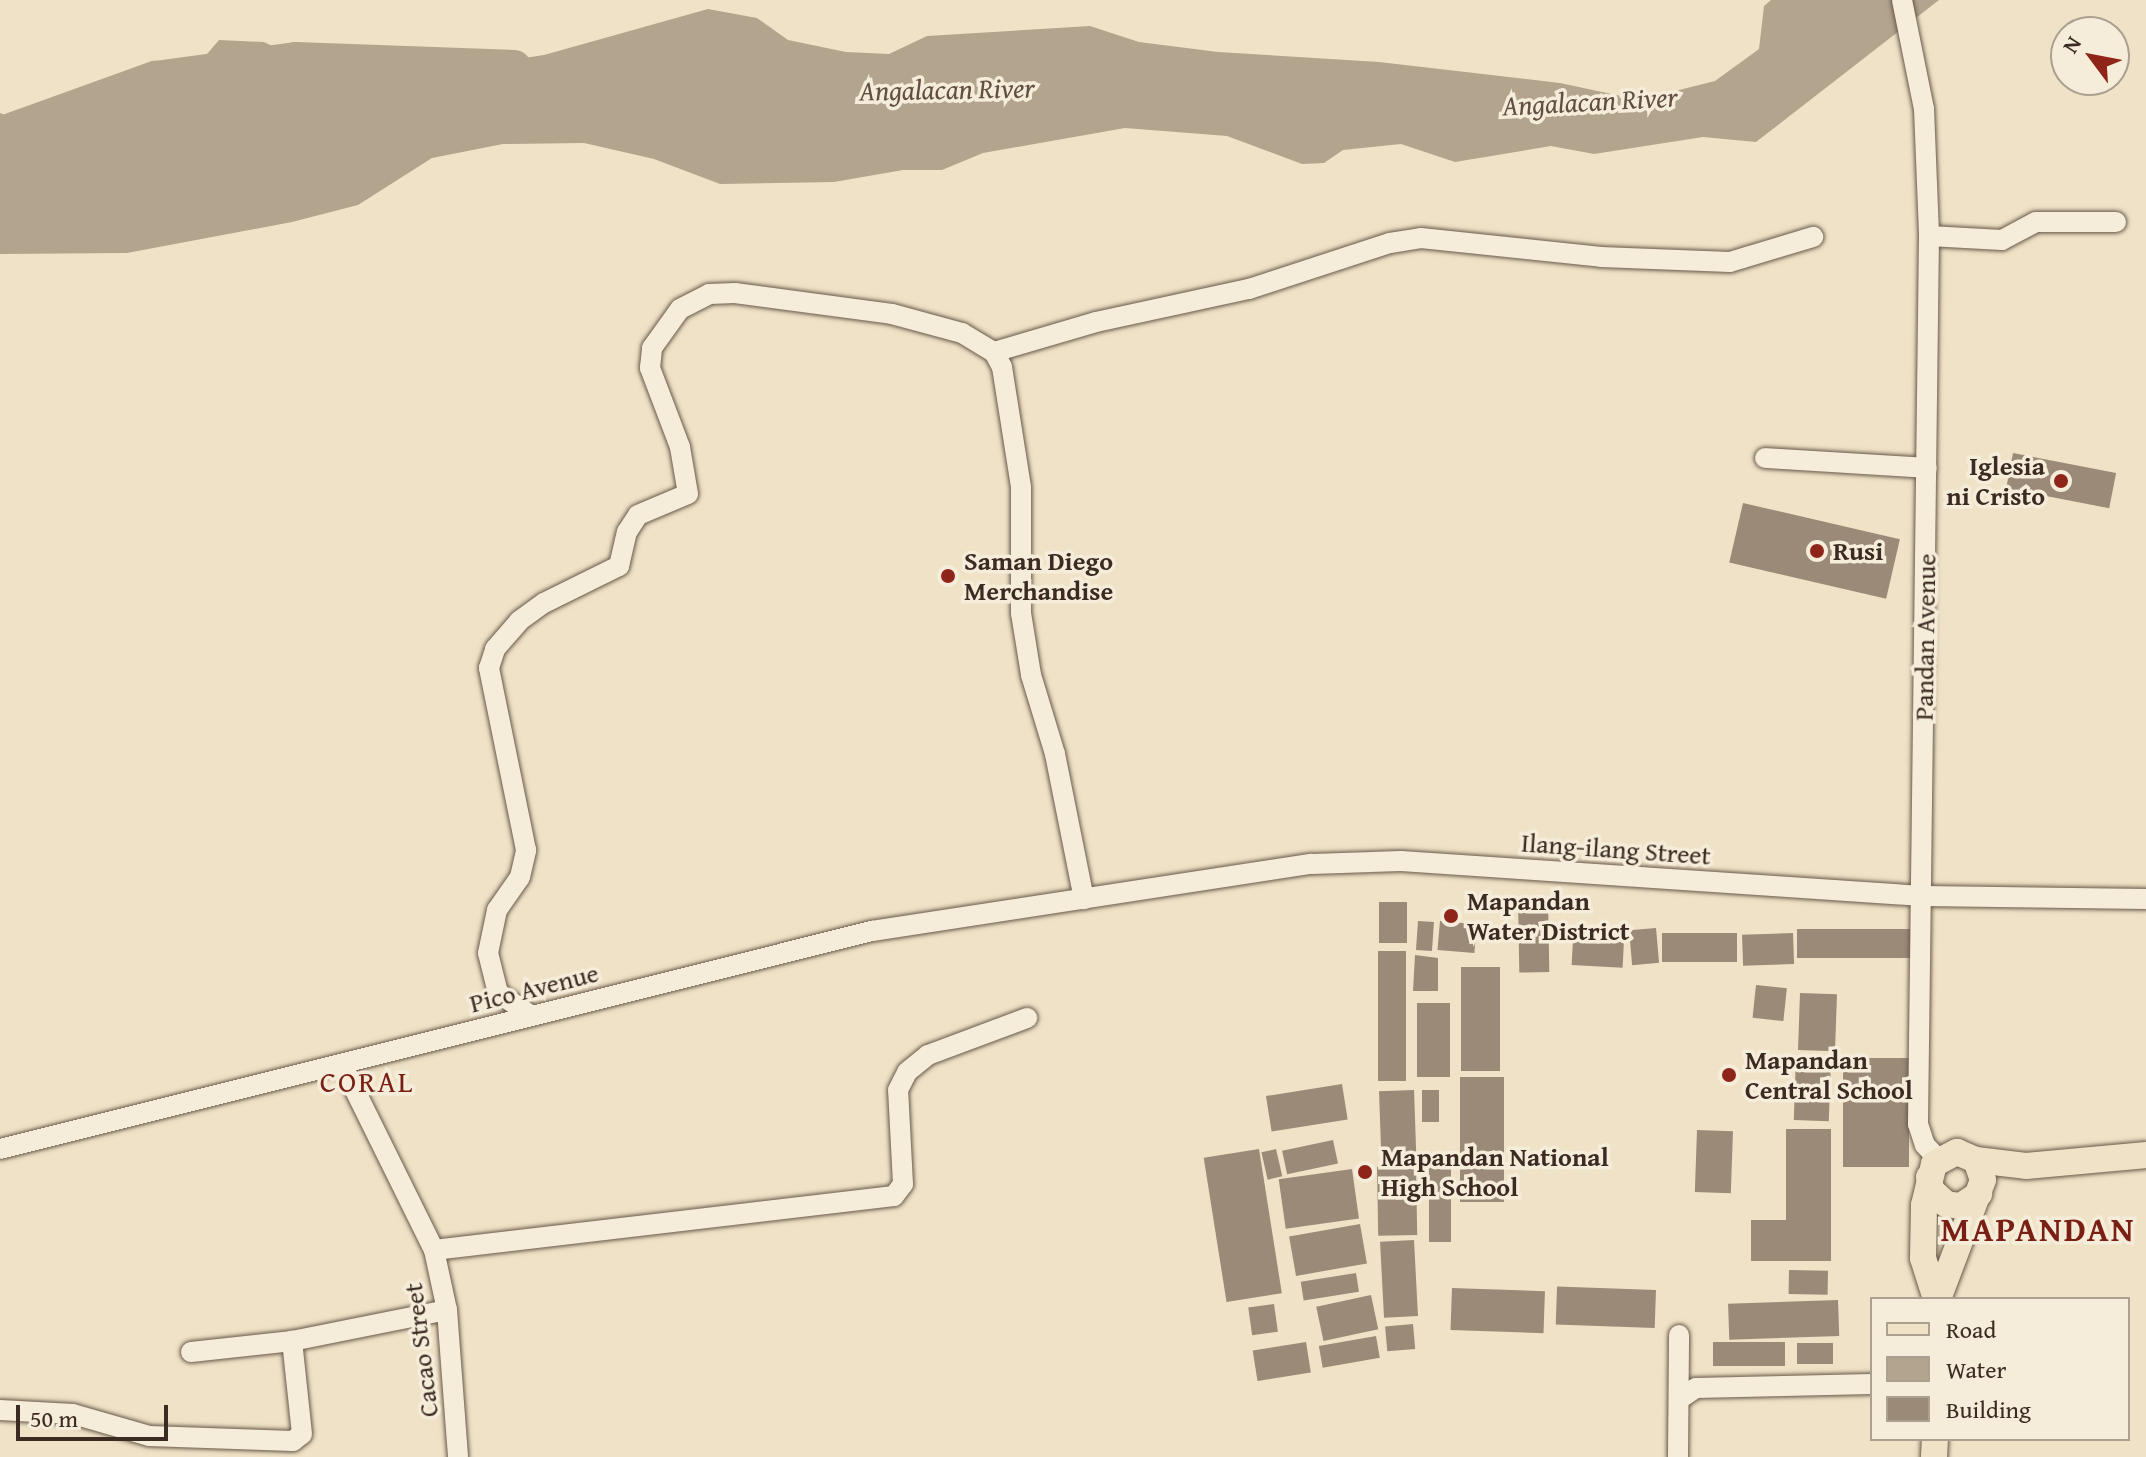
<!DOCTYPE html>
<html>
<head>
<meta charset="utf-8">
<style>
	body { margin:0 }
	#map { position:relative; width:2146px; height:1457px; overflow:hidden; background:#f0e2c6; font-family:"Gentium Book Plus",serif }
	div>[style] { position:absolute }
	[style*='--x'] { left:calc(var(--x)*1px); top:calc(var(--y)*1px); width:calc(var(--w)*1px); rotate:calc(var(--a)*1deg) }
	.water>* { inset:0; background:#b3a48e }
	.river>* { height:36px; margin:-18px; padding:0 18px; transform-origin:18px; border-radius:18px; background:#b3a48e }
	.building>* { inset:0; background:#9a8a77; transform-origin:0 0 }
	.roads { filter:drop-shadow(0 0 2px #69594b) drop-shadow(0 0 2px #69594b) }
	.minor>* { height:20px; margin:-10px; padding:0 10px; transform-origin:10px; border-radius:10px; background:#f5ecda }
	.major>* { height:26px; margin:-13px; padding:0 13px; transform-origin:13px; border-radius:13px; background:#f0e2c6 }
	.dots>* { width:22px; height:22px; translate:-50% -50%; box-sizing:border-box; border:4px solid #f5ecda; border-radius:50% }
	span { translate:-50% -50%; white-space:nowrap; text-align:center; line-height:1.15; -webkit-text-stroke:7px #f5ecda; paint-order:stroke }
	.poi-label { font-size:26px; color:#3c2b22; font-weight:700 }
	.right { translate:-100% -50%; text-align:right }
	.left { translate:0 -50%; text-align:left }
	.street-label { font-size:26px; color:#3c2b22 }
	.water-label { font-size:28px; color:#604f42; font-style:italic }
	.quarter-label { font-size:30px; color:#7a1f14; letter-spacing:2px }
	.district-label { font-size:34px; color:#7a1f14; font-weight:700; letter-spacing:2px }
	.legend { position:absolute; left:1870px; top:1297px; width:260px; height:144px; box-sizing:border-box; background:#f5ecda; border:2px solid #ab9f90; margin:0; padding:10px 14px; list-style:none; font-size:24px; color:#3c2b22 }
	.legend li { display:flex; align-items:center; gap:16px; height:40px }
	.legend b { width:40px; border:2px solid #ab9f90 }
	.north { position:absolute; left:2050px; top:16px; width:80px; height:80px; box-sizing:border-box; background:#f5ecda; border:2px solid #ab9f90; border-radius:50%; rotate:302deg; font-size:22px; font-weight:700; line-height:32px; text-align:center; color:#3c2b22 }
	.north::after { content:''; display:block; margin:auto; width:28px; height:36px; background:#8f2418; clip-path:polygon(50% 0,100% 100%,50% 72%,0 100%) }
	.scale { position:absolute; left:16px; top:1405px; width:152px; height:36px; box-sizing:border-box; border:4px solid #3c2b22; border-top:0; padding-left:10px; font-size:24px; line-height:28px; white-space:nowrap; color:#3c2b22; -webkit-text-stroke:6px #f5ecda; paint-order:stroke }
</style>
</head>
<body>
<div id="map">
	<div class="water">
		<i style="clip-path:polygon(1771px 0,1939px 0,1756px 142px,1703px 137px,1594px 154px,1551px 146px,1455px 162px,1401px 144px,1343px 150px,1324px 163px,1302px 164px,1227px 136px,1125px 128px,983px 153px,942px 170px,903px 170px,834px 182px,720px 184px,654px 159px,584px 143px,503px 144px,432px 158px,358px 205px,292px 222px,127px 253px,0 254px,0 113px,24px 123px,78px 122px,178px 88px,219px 40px,264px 42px,313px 66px,377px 60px,427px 73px,544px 55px,708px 9px,757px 18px,788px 40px,846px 52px,889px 54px,927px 36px,1090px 26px,1139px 42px,1218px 52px,1379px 62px,1560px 83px,1621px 96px,1663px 94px,1715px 81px,1759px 49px,1764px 6px)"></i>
	</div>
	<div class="river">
		<i style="--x:0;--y:135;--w:165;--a:-19.9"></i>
		<i style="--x:155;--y:79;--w:142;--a:-7.7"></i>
		<i style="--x:296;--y:60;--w:218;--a:2.1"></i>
	</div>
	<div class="building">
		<i style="left:2013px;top:453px;width:105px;height:36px;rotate:11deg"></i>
		<i style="left:1743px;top:503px;width:161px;height:61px;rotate:13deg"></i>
		<i style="left:1548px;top:897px;width:75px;height:30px;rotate:89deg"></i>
		<i style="left:1379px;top:902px;width:28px;height:41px"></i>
		<i style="left:1418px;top:921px;width:16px;height:29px;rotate:4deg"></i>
		<i style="left:1440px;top:921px;width:37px;height:29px;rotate:5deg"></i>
		<i style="left:1656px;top:928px;width:35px;height:27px;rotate:85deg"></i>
		<i style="left:1918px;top:929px;width:29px;height:121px;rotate:90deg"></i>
		<i style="left:1662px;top:933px;width:75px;height:29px"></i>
		<i style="left:1793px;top:933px;width:31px;height:51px;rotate:88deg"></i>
		<i style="left:1573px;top:939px;width:51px;height:26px;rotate:3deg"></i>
		<i style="left:1378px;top:951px;width:28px;height:130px"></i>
		<i style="clip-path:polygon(1415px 955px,1438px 958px,1438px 991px,1413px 991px)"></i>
		<i style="left:1461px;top:967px;width:39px;height:104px"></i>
		<i style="left:1756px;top:985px;width:31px;height:33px;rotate:6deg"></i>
		<i style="left:1800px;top:993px;width:37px;height:57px;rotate:2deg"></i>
		<i style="left:1417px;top:1003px;width:33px;height:74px"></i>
		<i style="left:1796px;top:1057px;width:35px;height:63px;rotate:2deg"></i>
		<i style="left:1843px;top:1058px;width:66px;height:109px"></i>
		<i style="left:1460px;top:1077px;width:44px;height:125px"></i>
		<i style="left:1342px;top:1084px;width:36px;height:77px;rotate:81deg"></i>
		<i style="left:1414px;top:1090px;width:67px;height:35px;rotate:88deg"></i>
		<i style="left:1422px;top:1090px;width:17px;height:32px"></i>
		<i style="clip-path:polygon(1786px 1129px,1831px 1129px,1831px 1261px,1751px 1261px,1751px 1220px,1786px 1220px)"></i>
		<i style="left:1697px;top:1130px;width:36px;height:62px;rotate:2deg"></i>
		<i style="left:1333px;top:1140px;width:24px;height:52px;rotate:78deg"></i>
		<i style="left:1259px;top:1149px;width:146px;height:56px;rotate:81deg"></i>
		<i style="left:1276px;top:1149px;width:28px;height:15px;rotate:77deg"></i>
		<i style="left:1429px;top:1164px;width:22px;height:78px"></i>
		<i style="left:1416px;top:1166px;width:69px;height:39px;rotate:89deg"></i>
		<i style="left:1352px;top:1169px;width:50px;height:74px;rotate:82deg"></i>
		<i style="left:1360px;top:1224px;width:40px;height:72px;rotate:80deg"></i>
		<i style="left:1414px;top:1240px;width:76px;height:34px;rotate:87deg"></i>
		<i style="left:1789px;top:1270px;width:39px;height:24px;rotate:1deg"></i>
		<i style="left:1356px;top:1273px;width:19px;height:56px;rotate:81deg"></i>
		<i style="left:1452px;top:1288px;width:93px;height:42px;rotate:2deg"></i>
		<i style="left:1656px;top:1290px;width:38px;height:99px;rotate:92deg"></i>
		<i style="left:1371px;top:1295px;width:35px;height:56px;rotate:78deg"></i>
		<i style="left:1838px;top:1300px;width:36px;height:110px;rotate:88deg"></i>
		<i style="left:1274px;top:1304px;width:28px;height:26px;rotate:82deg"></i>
		<i style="left:1413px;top:1324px;width:25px;height:28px;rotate:85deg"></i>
		<i style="left:1376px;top:1336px;width:22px;height:58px;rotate:80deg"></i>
		<i style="left:1306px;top:1342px;width:31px;height:54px;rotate:81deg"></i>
		<i style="left:1785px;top:1342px;width:24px;height:72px;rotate:90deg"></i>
		<i style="left:1833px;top:1343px;width:21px;height:36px;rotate:90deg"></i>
	</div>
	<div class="roads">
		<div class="minor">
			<i style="--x:1902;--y:0;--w:111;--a:78.6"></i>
			<i style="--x:1924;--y:109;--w:127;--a:87.7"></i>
			<i style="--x:1929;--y:236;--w:888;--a:90.71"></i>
			<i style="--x:1918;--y:1124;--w:22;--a:72"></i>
			<i style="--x:1925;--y:1145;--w:19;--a:47"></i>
			<i style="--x:1929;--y:236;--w:73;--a:3.1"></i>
			<i style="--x:2002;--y:240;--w:38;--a:-28"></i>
			<i style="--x:2036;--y:222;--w:80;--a:0"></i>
			<i style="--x:994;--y:352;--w:106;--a:-16.4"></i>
			<i style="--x:1096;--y:322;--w:157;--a:-12.2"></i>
			<i style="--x:1249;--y:289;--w:148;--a:-18.1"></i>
			<i style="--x:1390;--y:243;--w:31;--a:-9"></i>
			<i style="--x:1421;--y:238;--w:181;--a:6"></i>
			<i style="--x:1601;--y:257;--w:129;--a:2.2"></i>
			<i style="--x:1730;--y:262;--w:87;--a:-16.8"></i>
			<i style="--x:1765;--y:458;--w:162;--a:3.5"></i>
			<i style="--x:530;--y:1015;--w:39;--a:-145"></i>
			<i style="--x:498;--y:993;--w:41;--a:-104"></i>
			<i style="--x:488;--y:953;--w:44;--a:-78.2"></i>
			<i style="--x:497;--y:910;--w:40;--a:-55.1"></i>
			<i style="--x:520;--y:877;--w:28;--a:-77"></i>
			<i style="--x:526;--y:850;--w:186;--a:-101.5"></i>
			<i style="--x:489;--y:668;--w:20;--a:-72"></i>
			<i style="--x:495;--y:649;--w:37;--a:-49"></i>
			<i style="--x:519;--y:621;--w:31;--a:-36"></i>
			<i style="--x:544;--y:603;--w:84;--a:-26.3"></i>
			<i style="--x:619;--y:566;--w:35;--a:-77"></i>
			<i style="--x:627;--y:532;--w:20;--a:-57"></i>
			<i style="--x:638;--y:515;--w:54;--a:-22.8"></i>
			<i style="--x:688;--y:494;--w:48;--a:-99.7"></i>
			<i style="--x:680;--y:447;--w:85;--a:-110.8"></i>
			<i style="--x:650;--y:368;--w:20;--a:-84"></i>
			<i style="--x:652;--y:348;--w:48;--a:-54.3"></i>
			<i style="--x:680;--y:309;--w:33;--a:-27"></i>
			<i style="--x:709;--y:294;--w:26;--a:-2"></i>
			<i style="--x:735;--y:293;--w:158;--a:7.6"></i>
			<i style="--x:892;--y:314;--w:73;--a:15.2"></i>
			<i style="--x:962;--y:333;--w:37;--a:31"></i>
			<i style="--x:994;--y:352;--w:17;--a:62"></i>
			<i style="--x:1002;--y:367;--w:121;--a:81"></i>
			<i style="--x:1021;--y:487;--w:126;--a:90"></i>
			<i style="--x:1021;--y:613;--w:63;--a:80.8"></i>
			<i style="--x:1031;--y:675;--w:83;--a:73.1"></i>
			<i style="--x:1055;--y:754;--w:148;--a:78.7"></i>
			<i style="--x:343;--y:1066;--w:205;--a:63.7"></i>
			<i style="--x:434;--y:1250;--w:61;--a:77.8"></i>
			<i style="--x:447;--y:1310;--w:147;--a:85.7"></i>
			<i style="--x:0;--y:1149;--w:899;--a:-14.04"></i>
			<i style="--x:872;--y:931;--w:445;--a:-8.7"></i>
			<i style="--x:1312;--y:864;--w:89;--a:-1.9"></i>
			<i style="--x:1401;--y:861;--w:523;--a:3.84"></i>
			<i style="--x:1923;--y:896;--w:223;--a:0.8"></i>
			<i style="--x:434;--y:1250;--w:463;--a:-6.7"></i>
			<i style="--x:894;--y:1196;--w:15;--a:-53"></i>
			<i style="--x:903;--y:1184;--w:94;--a:-93"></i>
			<i style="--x:898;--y:1090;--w:20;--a:-63"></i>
			<i style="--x:907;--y:1072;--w:27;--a:-39"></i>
			<i style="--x:928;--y:1055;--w:106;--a:-20.5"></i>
			<i style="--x:191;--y:1352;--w:102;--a:-6.2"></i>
			<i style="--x:292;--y:1341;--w:158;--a:-11.3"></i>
			<i style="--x:1681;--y:1398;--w:18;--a:-34"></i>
			<i style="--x:1696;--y:1388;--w:176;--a:-1.3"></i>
			<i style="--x:0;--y:1410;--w:73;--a:3.1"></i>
			<i style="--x:73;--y:1414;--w:79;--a:16.1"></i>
			<i style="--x:149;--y:1436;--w:144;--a:2"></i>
			<i style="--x:293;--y:1441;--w:11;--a:-38"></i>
			<i style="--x:302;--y:1434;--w:94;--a:-96.1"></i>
			<i style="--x:1678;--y:1457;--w:122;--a:-89.5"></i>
		</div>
		<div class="major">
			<i style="--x:1976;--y:1160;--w:50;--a:6.8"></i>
			<i style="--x:2026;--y:1166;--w:121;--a:-5.2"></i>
			<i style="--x:1929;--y:1177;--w:13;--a:81"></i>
			<i style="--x:1931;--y:1190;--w:21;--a:43"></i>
			<i style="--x:1946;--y:1204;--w:15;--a:8"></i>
			<i style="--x:1961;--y:1206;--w:22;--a:-34"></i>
			<i style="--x:1936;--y:1299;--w:43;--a:-107.6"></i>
			<i style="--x:1923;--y:1258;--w:53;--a:-88.9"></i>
			<i style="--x:1924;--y:1205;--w:42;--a:-76.3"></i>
			<i style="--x:1934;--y:1164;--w:26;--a:-28"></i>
			<i style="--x:1957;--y:1152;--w:21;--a:23"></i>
			<i style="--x:1976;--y:1160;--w:21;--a:71"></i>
			<i style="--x:1983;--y:1180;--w:127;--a:110.7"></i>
			<i style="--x:1934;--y:1457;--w:18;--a:-87"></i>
		</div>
	</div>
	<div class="dots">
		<i style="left:2061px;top:481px;background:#8f2418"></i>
		<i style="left:1817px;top:551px;background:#8f2418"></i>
		<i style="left:948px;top:576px;background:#8f2418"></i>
		<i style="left:1451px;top:916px;background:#8f2418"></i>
		<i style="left:1729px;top:1075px;background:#8f2418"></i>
		<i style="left:1365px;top:1172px;background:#8f2418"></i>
	</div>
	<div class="poi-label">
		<span class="right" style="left:2045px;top:481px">Iglesia<br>ni Cristo</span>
		<span class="left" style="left:1833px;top:551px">Rusi</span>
		<span class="left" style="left:964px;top:576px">Saman Diego<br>Merchandise</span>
		<span class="left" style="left:1467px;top:916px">Mapandan<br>Water District</span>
		<span class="left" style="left:1745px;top:1075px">Mapandan<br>Central School</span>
		<span class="left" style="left:1381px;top:1172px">Mapandan National<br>High School</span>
	</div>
	<div class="street-label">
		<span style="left:1925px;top:637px;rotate:-89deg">Pandan Avenue</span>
		<span style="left:1616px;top:849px;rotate:4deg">Ilang-ilang Street</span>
		<span style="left:534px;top:988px;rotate:-14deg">Pico Avenue</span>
		<span style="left:421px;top:1350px;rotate:-97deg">Cacao Street</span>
	</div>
	<div class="water-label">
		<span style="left:947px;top:89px;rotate:-1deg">Angalacan River</span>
		<span style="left:1590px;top:101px;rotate:-3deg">Angalacan River</span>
	</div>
	<div class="quarter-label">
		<span style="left:367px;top:1081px">CORAL</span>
	</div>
	<div class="district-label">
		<span style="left:2038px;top:1229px">MAPANDAN</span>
	</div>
	<ul class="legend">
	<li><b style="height:10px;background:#f0e2c6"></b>Road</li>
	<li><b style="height:22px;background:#b3a48e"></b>Water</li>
	<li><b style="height:22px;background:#9a8a77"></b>Building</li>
	</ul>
	<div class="north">N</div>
	<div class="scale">50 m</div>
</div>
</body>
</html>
